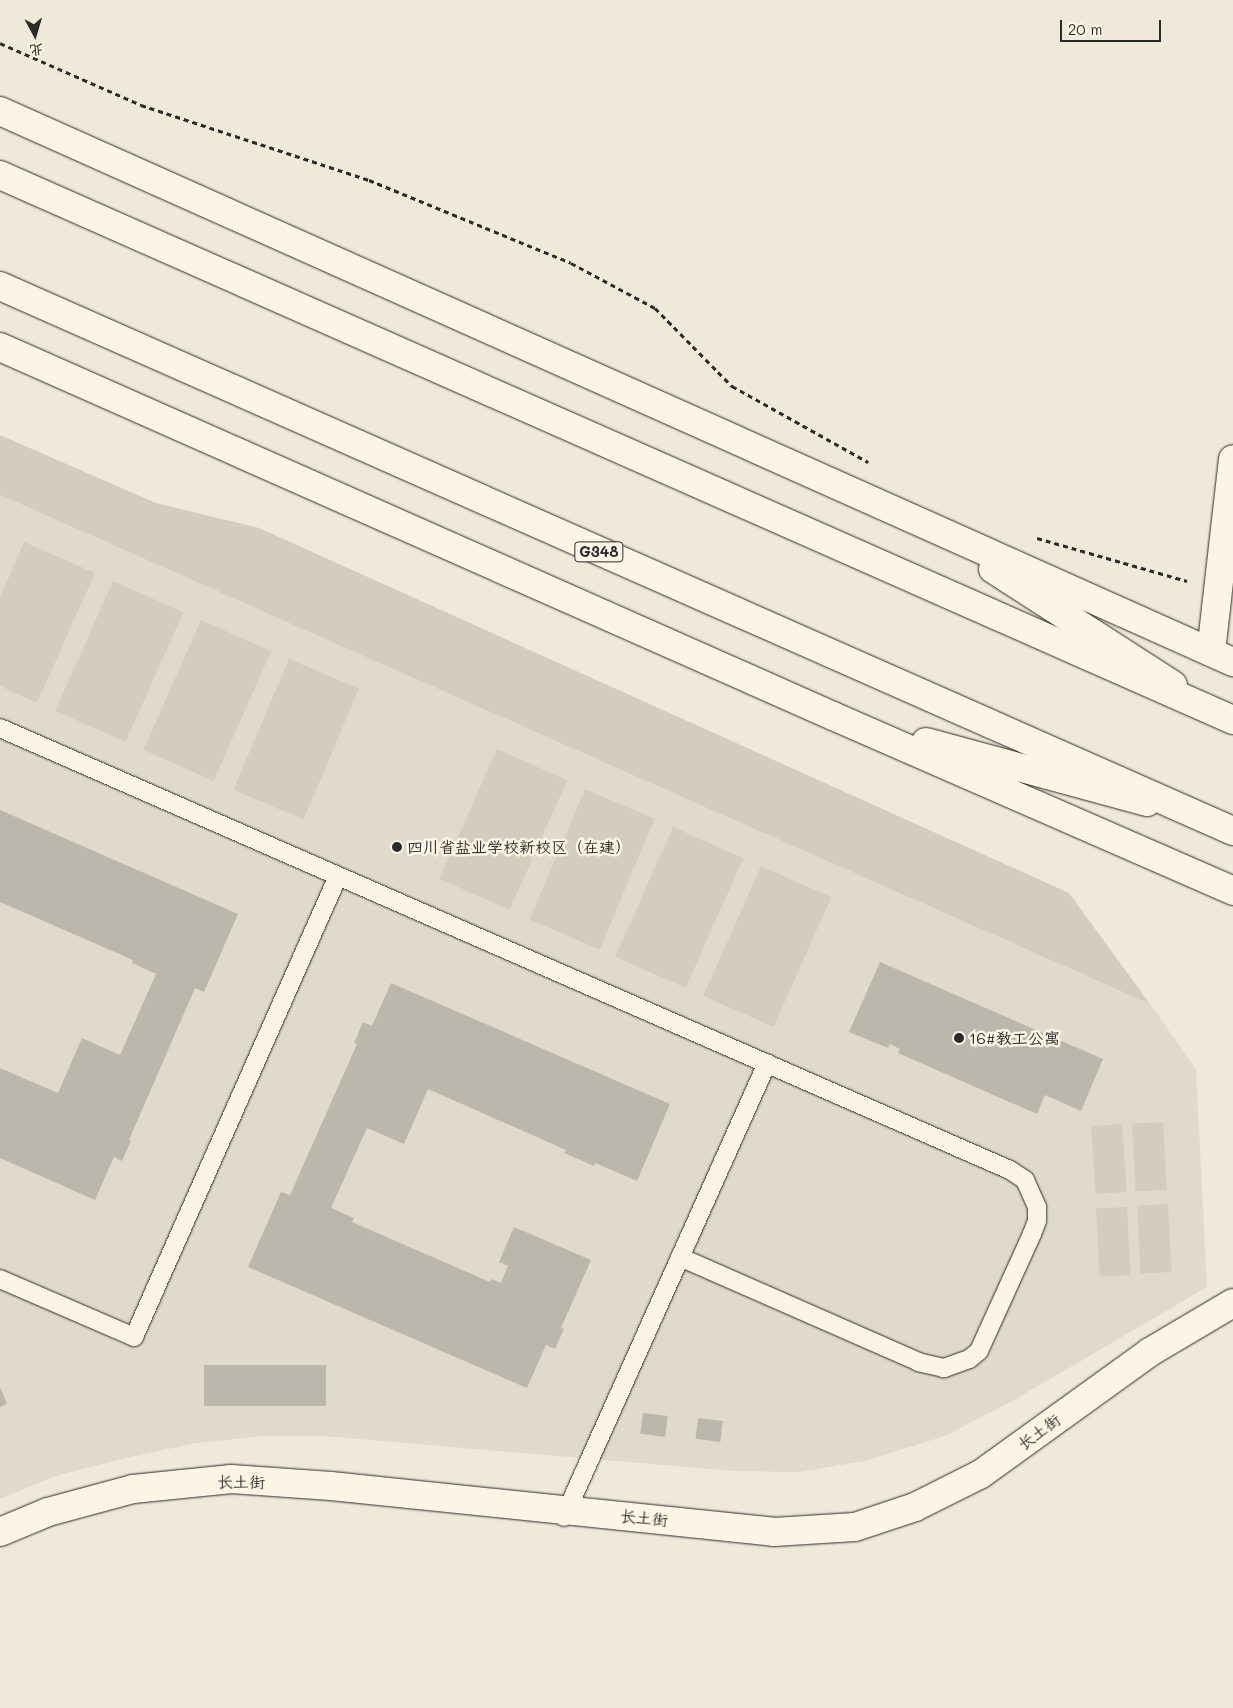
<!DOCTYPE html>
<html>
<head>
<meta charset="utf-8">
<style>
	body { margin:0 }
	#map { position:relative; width:1233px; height:1708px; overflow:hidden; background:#efe9da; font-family:Mali,"LXGW WenKai TC",sans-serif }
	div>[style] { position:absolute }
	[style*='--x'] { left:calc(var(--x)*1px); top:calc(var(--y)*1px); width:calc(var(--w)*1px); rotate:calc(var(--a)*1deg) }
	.built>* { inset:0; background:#e0dacc }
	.green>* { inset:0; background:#d2cdc0; transform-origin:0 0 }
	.building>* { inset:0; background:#bcb7ac; transform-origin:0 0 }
	.path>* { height:3px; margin-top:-1.5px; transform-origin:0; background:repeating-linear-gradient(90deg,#2b2b2b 0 5px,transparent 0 9px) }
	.roads { filter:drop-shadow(0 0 1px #2b2b2b) drop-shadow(0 0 1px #2b2b2b) }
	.service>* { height:18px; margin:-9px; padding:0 9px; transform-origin:9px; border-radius:9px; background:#fcf5e5 }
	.minor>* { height:28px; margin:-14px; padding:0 14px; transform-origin:14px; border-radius:14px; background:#fcf5e5 }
	.tertiary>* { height:28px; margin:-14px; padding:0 14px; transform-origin:14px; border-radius:14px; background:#fcf5e5 }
	.trunk>* { height:28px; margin:-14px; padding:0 14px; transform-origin:14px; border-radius:14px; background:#fcf5e5 }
	.dots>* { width:14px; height:14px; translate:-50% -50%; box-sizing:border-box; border:2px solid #fcf5e5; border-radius:50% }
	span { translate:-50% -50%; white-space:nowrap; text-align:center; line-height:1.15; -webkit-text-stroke:5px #fcf5e5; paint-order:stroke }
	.shield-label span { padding:1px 4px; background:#fcf5e5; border:1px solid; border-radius:4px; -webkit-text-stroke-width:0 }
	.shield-label { font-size:15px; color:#2b2b2b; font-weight:700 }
	.poi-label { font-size:16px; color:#2b2b2b }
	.left { translate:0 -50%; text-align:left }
	.street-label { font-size:16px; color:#2b2b2b }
	.north { position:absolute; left:10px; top:10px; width:50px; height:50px; -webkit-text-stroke:4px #fcf5e5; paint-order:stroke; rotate:174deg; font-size:14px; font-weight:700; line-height:20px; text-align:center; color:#2b2b2b }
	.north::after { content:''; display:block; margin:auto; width:18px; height:22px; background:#2b2b2b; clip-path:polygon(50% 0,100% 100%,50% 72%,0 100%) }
	.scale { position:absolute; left:1060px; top:20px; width:101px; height:22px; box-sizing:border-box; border:2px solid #2b2b2b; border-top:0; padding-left:6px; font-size:15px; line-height:18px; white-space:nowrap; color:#2b2b2b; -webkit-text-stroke:4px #fcf5e5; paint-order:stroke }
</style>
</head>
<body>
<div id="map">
	<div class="built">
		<i style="clip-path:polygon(0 495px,1150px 1004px,1196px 1069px,1207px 1287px,1016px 1399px,945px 1436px,865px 1461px,800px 1472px,734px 1471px,324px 1436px,262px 1436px,197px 1443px,130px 1457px,56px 1476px,0 1499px)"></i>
	</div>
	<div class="green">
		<i style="clip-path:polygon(0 435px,156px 503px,259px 528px,1069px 893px,1150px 1004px,0 495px)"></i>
		<i style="clip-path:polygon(24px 542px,95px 573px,37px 703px,0 686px,0 598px)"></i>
		<i style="left:113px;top:581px;width:77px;height:142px;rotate:24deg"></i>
		<i style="left:201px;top:620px;width:77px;height:142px;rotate:24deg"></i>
		<i style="left:289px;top:659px;width:76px;height:142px;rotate:23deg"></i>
		<i style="left:497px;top:749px;width:77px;height:142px;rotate:24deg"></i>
		<i style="left:585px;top:789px;width:76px;height:142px;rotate:23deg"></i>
		<i style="left:673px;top:827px;width:77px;height:142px;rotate:24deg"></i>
		<i style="left:761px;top:866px;width:77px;height:142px;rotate:24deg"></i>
		<i style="left:1163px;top:1122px;width:68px;height:31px;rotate:87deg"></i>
		<i style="left:1122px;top:1124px;width:68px;height:31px;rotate:86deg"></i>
		<i style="left:1168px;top:1204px;width:68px;height:31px;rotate:87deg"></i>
		<i style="left:1127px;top:1207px;width:68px;height:31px;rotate:87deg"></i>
	</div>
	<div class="building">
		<i style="clip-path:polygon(0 810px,238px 914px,204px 992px,195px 988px,129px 1140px,131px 1141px,122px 1161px,114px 1157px,95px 1200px,0 1158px,0 1068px,58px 1093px,82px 1038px,120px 1055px,156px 974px,132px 963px,133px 960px,0 902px)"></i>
		<i style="clip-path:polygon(880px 962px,1103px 1059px,1081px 1111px,1045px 1095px,1037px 1114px,898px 1053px,900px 1049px,890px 1044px,888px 1048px,849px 1032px)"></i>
		<i style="clip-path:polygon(391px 983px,670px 1104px,637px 1181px,595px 1163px,594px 1166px,564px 1153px,566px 1150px,428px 1089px,404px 1144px,367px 1128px,331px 1208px,354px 1218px,352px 1222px,490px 1282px,491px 1279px,501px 1283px,508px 1266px,499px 1262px,514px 1227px,591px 1260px,561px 1328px,564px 1329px,555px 1349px,546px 1345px,527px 1388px,248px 1267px,281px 1192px,290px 1195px,357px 1044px,354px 1043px,363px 1022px,372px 1026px)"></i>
		<i style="left:326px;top:1365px;width:41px;height:122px;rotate:90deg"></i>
		<i style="clip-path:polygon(0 1387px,7px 1404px,0 1407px)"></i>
		<i style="left:643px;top:1413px;width:25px;height:21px;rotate:7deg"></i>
		<i style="left:698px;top:1418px;width:25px;height:21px;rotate:7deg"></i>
	</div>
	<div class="path">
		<i style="--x:0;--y:43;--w:154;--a:23.7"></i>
		<i style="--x:141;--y:105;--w:240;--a:18.2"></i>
		<i style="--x:369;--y:180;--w:218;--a:22.3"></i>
		<i style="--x:571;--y:263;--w:95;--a:28.2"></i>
		<i style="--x:655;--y:308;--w:110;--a:45.4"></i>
		<i style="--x:732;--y:386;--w:156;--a:29.2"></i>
		<i style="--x:1037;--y:538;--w:156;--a:16"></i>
	</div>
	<div class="roads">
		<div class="service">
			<i style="--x:0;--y:728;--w:1102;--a:23.64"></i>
			<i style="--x:1010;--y:1170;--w:18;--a:34"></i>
			<i style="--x:1025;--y:1180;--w:30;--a:66"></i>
			<i style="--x:1037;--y:1207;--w:14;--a:90"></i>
			<i style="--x:1037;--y:1221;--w:14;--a:111"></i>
			<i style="--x:1032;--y:1234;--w:128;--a:114.4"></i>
			<i style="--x:979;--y:1351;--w:13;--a:141"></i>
			<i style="--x:969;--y:1359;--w:27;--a:160"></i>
			<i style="--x:944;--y:1368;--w:26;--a:-167"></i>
			<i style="--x:919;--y:1362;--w:261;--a:-156.3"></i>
			<i style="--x:0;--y:1279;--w:146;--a:23.4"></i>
			<i style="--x:134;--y:1337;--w:504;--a:-66.13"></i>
			<i style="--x:564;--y:1517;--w:497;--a:-65.9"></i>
		</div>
		<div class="minor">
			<i style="--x:1211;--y:652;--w:194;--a:-83.5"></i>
		</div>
		<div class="tertiary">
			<i style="--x:0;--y:111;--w:1351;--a:24.08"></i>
			<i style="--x:0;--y:347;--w:911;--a:23.89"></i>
			<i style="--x:833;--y:716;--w:437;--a:23.6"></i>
			<i style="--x:993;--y:569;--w:214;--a:32.8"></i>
			<i style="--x:926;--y:742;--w:229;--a:15.2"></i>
			<i style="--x:0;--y:1532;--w:52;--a:-22.6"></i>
			<i style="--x:48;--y:1512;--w:88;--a:-15.1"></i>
			<i style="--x:133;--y:1489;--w:99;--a:-5.8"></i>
			<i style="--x:231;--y:1479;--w:100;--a:4"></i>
			<i style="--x:331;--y:1486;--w:445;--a:5.9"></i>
			<i style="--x:774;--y:1532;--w:81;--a:-3.5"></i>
			<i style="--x:855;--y:1527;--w:63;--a:-18.4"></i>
			<i style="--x:915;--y:1507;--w:74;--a:-26.6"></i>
			<i style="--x:981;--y:1474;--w:208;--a:-35.8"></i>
			<i style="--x:1150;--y:1352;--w:96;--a:-30.6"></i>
		</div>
		<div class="trunk">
			<i style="--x:0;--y:175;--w:1348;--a:23.85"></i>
			<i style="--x:0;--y:286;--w:1348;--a:23.85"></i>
		</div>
	</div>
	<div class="dots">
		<i style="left:397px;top:847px;background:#2b2b2b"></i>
		<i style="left:959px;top:1038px;background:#2b2b2b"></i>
	</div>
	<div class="shield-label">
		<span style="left:599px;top:552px">G348</span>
	</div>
	<div class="poi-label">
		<span class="left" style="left:407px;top:847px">四川省盐业学校新校区（在建）</span>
		<span class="left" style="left:969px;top:1038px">16#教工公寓</span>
	</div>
	<div class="street-label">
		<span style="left:1039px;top:1432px;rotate:-36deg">长土街</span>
		<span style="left:241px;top:1482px;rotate:1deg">长土街</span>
		<span style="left:644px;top:1518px;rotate:6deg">长土街</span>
	</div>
	<div class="north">北</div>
	<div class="scale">20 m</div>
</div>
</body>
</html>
